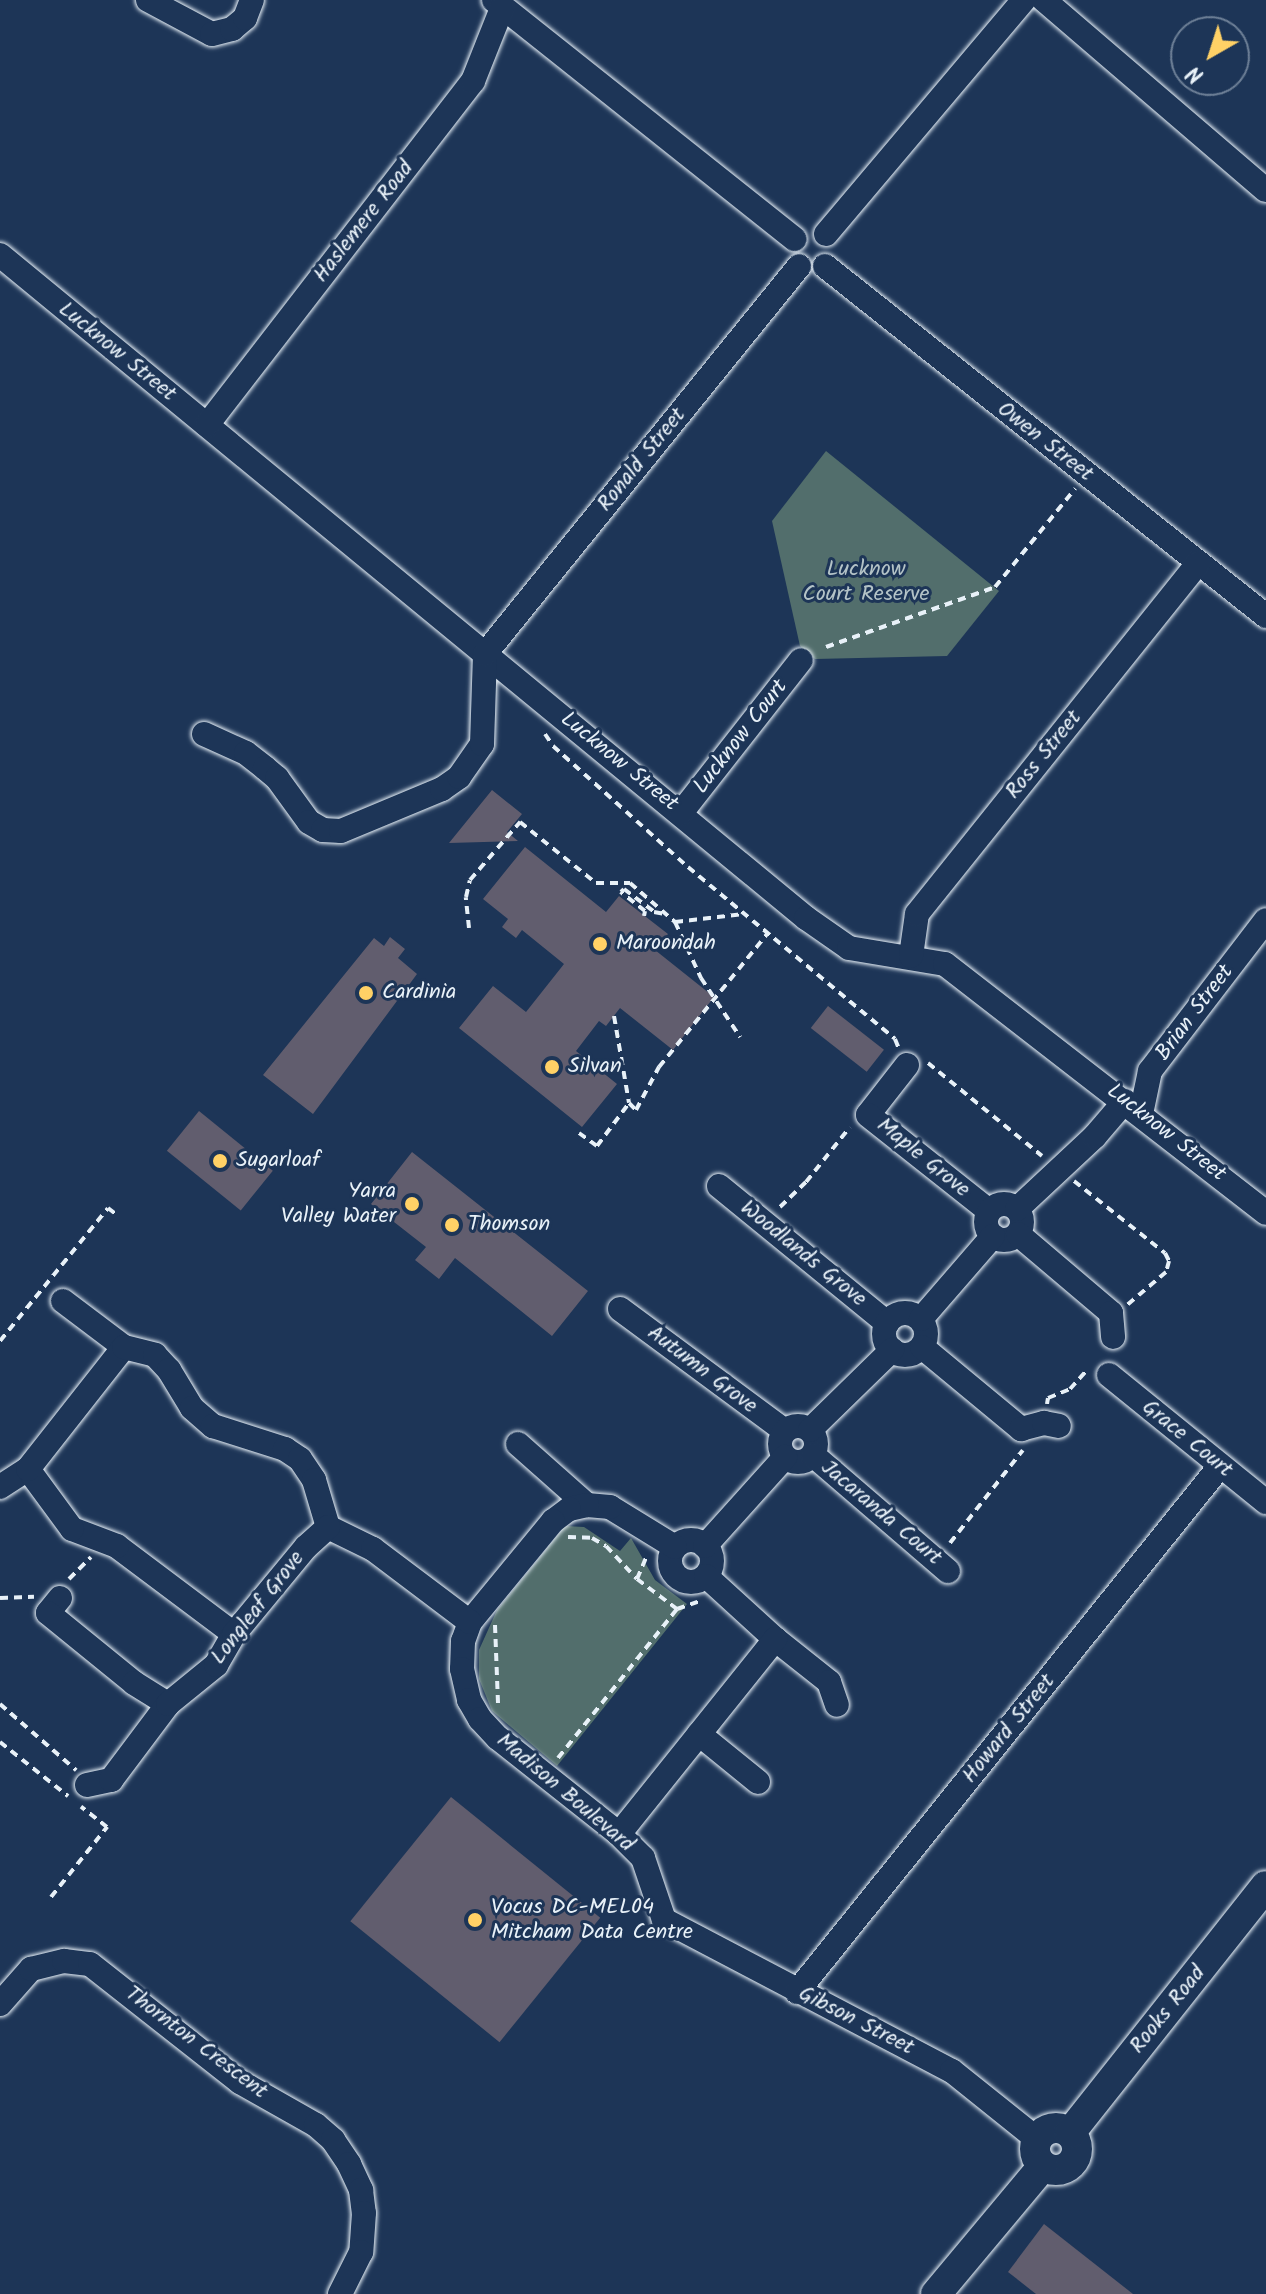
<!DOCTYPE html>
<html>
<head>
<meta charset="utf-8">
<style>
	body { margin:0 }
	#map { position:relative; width:1266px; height:2294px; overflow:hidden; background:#1d3557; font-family:Kalam,sans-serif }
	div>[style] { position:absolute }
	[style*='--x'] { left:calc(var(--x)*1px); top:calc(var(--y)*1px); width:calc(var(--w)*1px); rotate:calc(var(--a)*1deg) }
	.green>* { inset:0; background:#526e6c }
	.building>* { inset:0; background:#615d6e; transform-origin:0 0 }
	.path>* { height:4px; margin-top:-2px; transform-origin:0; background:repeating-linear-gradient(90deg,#e8f1f8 0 8px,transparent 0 14px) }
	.roads { filter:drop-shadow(0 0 2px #e8f1f8) drop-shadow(0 0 2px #e8f1f8) }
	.minor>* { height:24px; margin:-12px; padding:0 12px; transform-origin:12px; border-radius:12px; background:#1d3557 }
	.minor>.ring { margin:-12px; padding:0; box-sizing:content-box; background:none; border:24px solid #1d3557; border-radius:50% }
	.tertiary>* { height:30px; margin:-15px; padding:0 15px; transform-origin:15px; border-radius:15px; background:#1d3557 }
	.tertiary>.ring { margin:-15px; padding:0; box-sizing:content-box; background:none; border:30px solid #1d3557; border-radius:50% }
	.dots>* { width:22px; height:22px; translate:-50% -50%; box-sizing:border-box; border:4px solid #1d3557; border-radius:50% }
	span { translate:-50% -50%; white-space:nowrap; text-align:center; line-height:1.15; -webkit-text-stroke:6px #1d3557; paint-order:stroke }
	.street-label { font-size:22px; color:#e8f1f8 }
	.park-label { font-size:22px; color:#b4c3c7 }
	.poi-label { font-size:22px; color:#e8f1f8 }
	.left { translate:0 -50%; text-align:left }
	.right { translate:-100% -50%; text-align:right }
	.north { position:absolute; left:1170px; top:16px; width:80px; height:80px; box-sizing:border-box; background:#1d3557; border:2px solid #6e8097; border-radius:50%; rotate:219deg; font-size:22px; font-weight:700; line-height:32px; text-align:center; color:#e8f1f8 }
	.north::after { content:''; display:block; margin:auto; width:28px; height:36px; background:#ffd166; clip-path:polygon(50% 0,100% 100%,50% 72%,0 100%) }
</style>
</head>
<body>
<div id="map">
	<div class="green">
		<i style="clip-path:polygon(826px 451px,999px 591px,947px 656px,815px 659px,800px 646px,772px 521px)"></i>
		<i style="clip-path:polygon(565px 1526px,584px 1527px,620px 1551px,631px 1538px,655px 1580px,687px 1604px,557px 1766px,492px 1711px,479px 1679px,479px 1650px,497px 1610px)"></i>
	</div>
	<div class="building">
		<i style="clip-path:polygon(492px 790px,522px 814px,507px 832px,518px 841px,449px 843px)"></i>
		<i style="clip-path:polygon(525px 847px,606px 912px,619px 896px,668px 934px,655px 950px,714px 997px,673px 1050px,620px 1008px,606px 1026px,599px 1021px,576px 1051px,617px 1084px,582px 1127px,459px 1028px,493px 986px,526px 1012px,564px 964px,522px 930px,516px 938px,502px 927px,508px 919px,483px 899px)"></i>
		<i style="clip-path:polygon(390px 937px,405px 949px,398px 958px,417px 974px,313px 1114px,263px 1075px,374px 938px,384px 946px)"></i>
		<i style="left:828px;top:1006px;width:71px;height:28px;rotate:38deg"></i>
		<i style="left:199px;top:1111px;width:95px;height:51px;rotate:39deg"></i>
		<i style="clip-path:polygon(412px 1152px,588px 1291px,552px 1336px,455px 1258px,439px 1279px,415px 1260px,426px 1247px,371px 1204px)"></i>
		<i style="left:451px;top:1797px;width:192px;height:160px;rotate:39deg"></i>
		<i style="clip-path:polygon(1044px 2224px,1133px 2294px,1036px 2294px,1008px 2272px)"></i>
	</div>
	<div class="path">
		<i style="--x:826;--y:647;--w:179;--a:-19.5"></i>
		<i style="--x:995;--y:587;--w:127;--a:-50.8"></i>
		<i style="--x:545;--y:734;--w:14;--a:56"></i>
		<i style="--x:553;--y:746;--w:181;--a:41.9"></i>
		<i style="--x:688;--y:867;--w:269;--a:39.7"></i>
		<i style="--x:895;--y:1039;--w:11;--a:68"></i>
		<i style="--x:644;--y:916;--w:5;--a:-79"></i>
		<i style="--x:645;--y:911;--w:31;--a:-142"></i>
		<i style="--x:621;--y:892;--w:4;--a:-45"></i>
		<i style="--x:624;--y:889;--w:38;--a:37"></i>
		<i style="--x:654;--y:912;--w:11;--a:10"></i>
		<i style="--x:675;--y:922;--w:62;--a:65.1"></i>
		<i style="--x:701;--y:978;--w:71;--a:56.5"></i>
		<i style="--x:469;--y:928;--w:31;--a:-96"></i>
		<i style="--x:466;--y:897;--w:17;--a:-77"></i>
		<i style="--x:470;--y:880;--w:77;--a:-49.2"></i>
		<i style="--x:520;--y:822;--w:97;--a:38.8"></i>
		<i style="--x:596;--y:883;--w:34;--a:0"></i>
		<i style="--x:630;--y:883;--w:60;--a:40.9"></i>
		<i style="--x:675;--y:922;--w:69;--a:-6.6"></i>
		<i style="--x:614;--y:1016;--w:88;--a:80.2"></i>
		<i style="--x:928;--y:1063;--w:147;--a:39.2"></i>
		<i style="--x:579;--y:1133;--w:22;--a:36"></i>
		<i style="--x:597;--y:1146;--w:54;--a:-53.3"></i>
		<i style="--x:629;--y:1103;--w:10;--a:45"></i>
		<i style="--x:636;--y:1110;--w:49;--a:-61.9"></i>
		<i style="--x:659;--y:1067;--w:173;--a:-50.9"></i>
		<i style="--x:1074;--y:1181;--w:116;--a:38.4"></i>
		<i style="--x:1165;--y:1253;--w:9;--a:63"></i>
		<i style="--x:1169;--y:1261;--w:11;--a:105"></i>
		<i style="--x:1166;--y:1272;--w:51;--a:139.8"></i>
		<i style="--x:780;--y:1207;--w:36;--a:-44"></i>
		<i style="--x:806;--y:1182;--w:70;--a:-51.3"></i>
		<i style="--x:0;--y:1341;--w:171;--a:-50.9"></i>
		<i style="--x:108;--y:1208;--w:11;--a:38"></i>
		<i style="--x:1047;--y:1404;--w:6;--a:-81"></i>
		<i style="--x:1048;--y:1398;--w:24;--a:-22"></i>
		<i style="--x:1070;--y:1389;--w:25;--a:-48"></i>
		<i style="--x:568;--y:1537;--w:24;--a:2"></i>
		<i style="--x:592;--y:1538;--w:16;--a:30"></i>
		<i style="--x:606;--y:1546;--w:45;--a:46.8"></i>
		<i style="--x:637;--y:1579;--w:50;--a:36.9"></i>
		<i style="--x:950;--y:1543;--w:118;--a:-51.9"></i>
		<i style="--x:69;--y:1579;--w:31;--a:-45"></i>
		<i style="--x:637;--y:1579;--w:26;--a:-67"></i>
		<i style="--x:0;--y:1598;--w:34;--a:-2"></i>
		<i style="--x:495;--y:1625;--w:79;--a:87.8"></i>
		<i style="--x:0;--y:1704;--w:101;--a:41"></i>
		<i style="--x:0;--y:1742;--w:87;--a:38.5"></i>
		<i style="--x:558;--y:1758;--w:191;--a:-51.4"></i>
		<i style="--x:677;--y:1609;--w:24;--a:-19"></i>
		<i style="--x:51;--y:1897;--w:90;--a:-51.3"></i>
		<i style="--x:107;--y:1827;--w:33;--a:-142"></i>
	</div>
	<div class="roads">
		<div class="minor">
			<i style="--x:148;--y:0;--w:72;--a:28"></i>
			<i style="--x:212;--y:34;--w:21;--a:-14"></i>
			<i style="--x:232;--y:29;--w:17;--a:-40"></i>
			<i style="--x:245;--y:18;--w:19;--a:-69"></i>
			<i style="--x:494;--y:0;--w:384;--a:38.5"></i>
			<i style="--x:1044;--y:0;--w:292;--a:40.6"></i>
			<i style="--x:826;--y:234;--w:307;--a:-49.8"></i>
			<i style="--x:0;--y:255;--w:1044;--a:39.44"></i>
			<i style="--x:806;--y:918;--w:52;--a:34.9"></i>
			<i style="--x:849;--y:948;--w:97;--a:9.5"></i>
			<i style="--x:945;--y:964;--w:406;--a:37.8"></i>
			<i style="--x:825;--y:266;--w:563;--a:38.44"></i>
			<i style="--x:207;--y:425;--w:435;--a:-52.3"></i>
			<i style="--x:473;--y:81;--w:79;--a:-68.3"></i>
			<i style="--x:204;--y:734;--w:46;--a:24.3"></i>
			<i style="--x:246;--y:753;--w:24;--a:38"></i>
			<i style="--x:265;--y:768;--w:16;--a:40"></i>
			<i style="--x:277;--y:778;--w:54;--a:54"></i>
			<i style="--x:309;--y:822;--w:16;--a:30"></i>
			<i style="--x:323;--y:830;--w:18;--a:3"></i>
			<i style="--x:341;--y:831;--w:109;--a:-22.6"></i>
			<i style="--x:442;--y:789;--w:21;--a:-35"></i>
			<i style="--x:459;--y:777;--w:40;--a:-55.1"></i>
			<i style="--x:482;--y:744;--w:90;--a:-88.1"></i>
			<i style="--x:485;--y:654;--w:499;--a:-51"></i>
			<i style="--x:681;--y:813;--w:194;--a:-51.9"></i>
			<i style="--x:911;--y:956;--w:42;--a:-81.9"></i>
			<i style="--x:917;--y:914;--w:450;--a:-51.3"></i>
			<i style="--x:907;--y:1065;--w:63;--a:128"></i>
			<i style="--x:868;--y:1115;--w:154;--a:38.4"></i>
			<i style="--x:1141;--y:1114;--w:44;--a:-78.2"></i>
			<i style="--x:1150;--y:1071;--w:190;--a:-52.5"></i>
			<i style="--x:719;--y:1186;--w:217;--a:39.2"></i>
			<i class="ring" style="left:986px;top:1204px;width:12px;height:12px"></i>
			<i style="--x:1017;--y:1209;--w:107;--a:-43.1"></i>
			<i style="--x:1095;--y:1136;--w:46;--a:-49.4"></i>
			<i style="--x:1018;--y:1234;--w:122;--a:40.3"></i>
			<i style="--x:1111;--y:1313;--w:24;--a:85"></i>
			<i style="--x:63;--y:1301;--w:76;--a:37"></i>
			<i style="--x:620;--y:1309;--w:205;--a:36.5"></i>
			<i class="ring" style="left:884px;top:1313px;width:18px;height:18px"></i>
			<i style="--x:921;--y:1319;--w:110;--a:-49.1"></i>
			<i style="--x:922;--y:1347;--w:129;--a:39.6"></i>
			<i style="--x:1021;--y:1429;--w:24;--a:-15"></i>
			<i style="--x:1044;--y:1423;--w:15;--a:11"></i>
			<i style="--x:1109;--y:1375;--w:202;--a:39"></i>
			<i class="ring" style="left:780px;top:1426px;width:12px;height:12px"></i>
			<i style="--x:810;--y:1430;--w:115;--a:-44.3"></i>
			<i style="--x:518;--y:1444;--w:92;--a:41.5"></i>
			<i style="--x:813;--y:1455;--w:178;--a:40.7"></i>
			<i style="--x:0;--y:1487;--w:33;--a:-33"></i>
			<i class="ring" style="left:670px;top:1540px;width:18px;height:18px"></i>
			<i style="--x:705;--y:1546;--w:120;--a:-48"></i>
			<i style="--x:675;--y:1547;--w:76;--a:-148.4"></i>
			<i style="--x:610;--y:1507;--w:23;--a:-175"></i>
			<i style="--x:587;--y:1505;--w:18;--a:167"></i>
			<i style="--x:569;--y:1509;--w:20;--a:143"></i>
			<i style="--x:553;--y:1521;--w:131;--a:129.4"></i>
			<i style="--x:470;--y:1622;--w:20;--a:110"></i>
			<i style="--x:463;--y:1641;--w:28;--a:92"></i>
			<i style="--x:462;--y:1669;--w:32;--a:77"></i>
			<i style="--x:469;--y:1700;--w:22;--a:60"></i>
			<i style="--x:480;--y:1719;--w:26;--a:47"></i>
			<i style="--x:498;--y:1738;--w:154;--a:38.4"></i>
			<i style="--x:619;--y:1834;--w:34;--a:45"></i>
			<i style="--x:643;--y:1858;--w:65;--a:71.3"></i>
			<i style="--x:664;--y:1920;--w:325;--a:27.7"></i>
			<i style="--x:952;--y:2071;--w:109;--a:38.7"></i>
			<i style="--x:706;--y:1576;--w:93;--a:42.4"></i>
			<i style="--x:775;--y:1639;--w:69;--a:38.5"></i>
			<i style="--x:829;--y:1682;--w:24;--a:71"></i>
			<i style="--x:60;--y:1598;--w:19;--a:129"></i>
			<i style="--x:48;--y:1613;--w:111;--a:39.1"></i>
			<i style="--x:134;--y:1683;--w:40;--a:32"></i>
			<i style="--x:234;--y:1634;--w:146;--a:-143.1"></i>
			<i style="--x:117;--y:1546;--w:48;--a:-159.3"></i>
			<i style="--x:72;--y:1529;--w:74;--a:-126.3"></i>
			<i style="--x:28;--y:1469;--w:155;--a:-51.8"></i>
			<i style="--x:124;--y:1347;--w:32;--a:14"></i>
			<i style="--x:155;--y:1355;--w:21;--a:47"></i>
			<i style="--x:169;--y:1370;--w:44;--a:58.8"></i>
			<i style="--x:192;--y:1408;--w:28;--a:41"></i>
			<i style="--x:213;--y:1426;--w:76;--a:17.7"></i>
			<i style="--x:285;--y:1449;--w:18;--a:34"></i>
			<i style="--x:300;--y:1459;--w:25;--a:56"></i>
			<i style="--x:314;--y:1480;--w:49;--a:73.4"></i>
			<i style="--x:328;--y:1527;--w:50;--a:26.1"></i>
			<i style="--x:373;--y:1549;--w:121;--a:37"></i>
			<i style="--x:699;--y:1734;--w:76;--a:39.1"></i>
			<i style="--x:87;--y:1785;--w:25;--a:-12"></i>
			<i style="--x:111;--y:1780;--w:95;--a:-53.1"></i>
			<i style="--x:168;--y:1704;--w:62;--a:-39.1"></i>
			<i style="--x:216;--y:1665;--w:36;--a:-60"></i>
			<i style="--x:234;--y:1634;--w:113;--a:-50.4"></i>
			<i style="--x:306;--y:1547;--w:30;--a:-42"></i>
			<i style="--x:619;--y:1834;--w:250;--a:-51.3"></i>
			<i style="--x:797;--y:1992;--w:675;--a:-51.19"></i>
			<i style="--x:0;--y:2004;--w:47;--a:-48.5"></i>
			<i style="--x:31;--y:1969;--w:34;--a:-14"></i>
			<i style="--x:64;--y:1961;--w:26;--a:7"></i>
			<i style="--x:90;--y:1964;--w:191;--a:38.2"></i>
			<i style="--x:240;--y:2082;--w:87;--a:29.5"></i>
			<i style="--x:316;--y:2125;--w:23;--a:41"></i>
			<i style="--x:333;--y:2140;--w:29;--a:56"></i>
			<i style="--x:349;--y:2164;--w:29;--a:65"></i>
			<i style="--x:361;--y:2190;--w:23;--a:83"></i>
			<i style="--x:364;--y:2213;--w:39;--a:94"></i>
			<i style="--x:361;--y:2252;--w:47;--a:116.6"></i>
		</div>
		<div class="tertiary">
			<i class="ring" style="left:1035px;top:2128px;width:12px;height:12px"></i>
			<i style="--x:1070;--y:2133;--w:315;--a:-51.6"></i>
			<i style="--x:936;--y:2294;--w:167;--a:-50.1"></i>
		</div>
	</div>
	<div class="dots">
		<i style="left:600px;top:944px;background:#ffd166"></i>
		<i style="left:366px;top:993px;background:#ffd166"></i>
		<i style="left:552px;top:1067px;background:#ffd166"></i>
		<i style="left:220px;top:1161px;background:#ffd166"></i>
		<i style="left:412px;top:1204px;background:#ffd166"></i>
		<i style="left:452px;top:1225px;background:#ffd166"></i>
		<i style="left:475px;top:1920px;background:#ffd166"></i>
	</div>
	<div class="street-label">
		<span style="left:364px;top:222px;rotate:-52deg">Haslemere Road</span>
		<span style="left:117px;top:352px;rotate:39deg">Lucknow Street</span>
		<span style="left:1045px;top:442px;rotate:38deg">Owen Street</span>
		<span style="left:642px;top:460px;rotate:-51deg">Ronald Street</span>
		<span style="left:741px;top:737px;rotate:-52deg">Lucknow Court</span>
		<span style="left:1044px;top:755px;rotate:-51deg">Ross Street</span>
		<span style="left:619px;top:762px;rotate:39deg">Lucknow Street</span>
		<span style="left:1195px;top:1013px;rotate:-53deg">Brian Street</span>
		<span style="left:1166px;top:1133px;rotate:38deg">Lucknow Street</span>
		<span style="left:923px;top:1158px;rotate:39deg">Maple Grove</span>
		<span style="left:803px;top:1254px;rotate:39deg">Woodlands Grove</span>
		<span style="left:702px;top:1370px;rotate:37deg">Autumn Grove</span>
		<span style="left:1187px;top:1439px;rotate:39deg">Grace Court</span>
		<span style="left:881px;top:1513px;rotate:40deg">Jacaranda Court</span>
		<span style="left:258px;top:1608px;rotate:-52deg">Longleaf Grove</span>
		<span style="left:1009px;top:1729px;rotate:-51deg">Howard Street</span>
		<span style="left:565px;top:1793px;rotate:40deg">Madison Boulevard</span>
		<span style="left:1168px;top:2010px;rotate:-51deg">Rooks Road</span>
		<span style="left:856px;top:2021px;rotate:27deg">Gibson Street</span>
		<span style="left:196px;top:2043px;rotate:37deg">Thornton Crescent</span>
	</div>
	<div class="park-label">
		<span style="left:866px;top:582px">Lucknow<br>Court Reserve</span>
	</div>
	<div class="poi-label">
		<span class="left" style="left:616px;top:944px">Maroondah</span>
		<span class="left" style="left:382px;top:993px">Cardinia</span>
		<span class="left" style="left:568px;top:1067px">Silvan</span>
		<span class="left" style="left:236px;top:1161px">Sugarloaf</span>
		<span class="right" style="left:396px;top:1204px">Yarra<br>Valley Water</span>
		<span class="left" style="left:468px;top:1225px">Thomson</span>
		<span class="left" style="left:491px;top:1920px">Vocus DC-MEL04<br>Mitcham Data Centre</span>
	</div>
	<div class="north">N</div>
</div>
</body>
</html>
